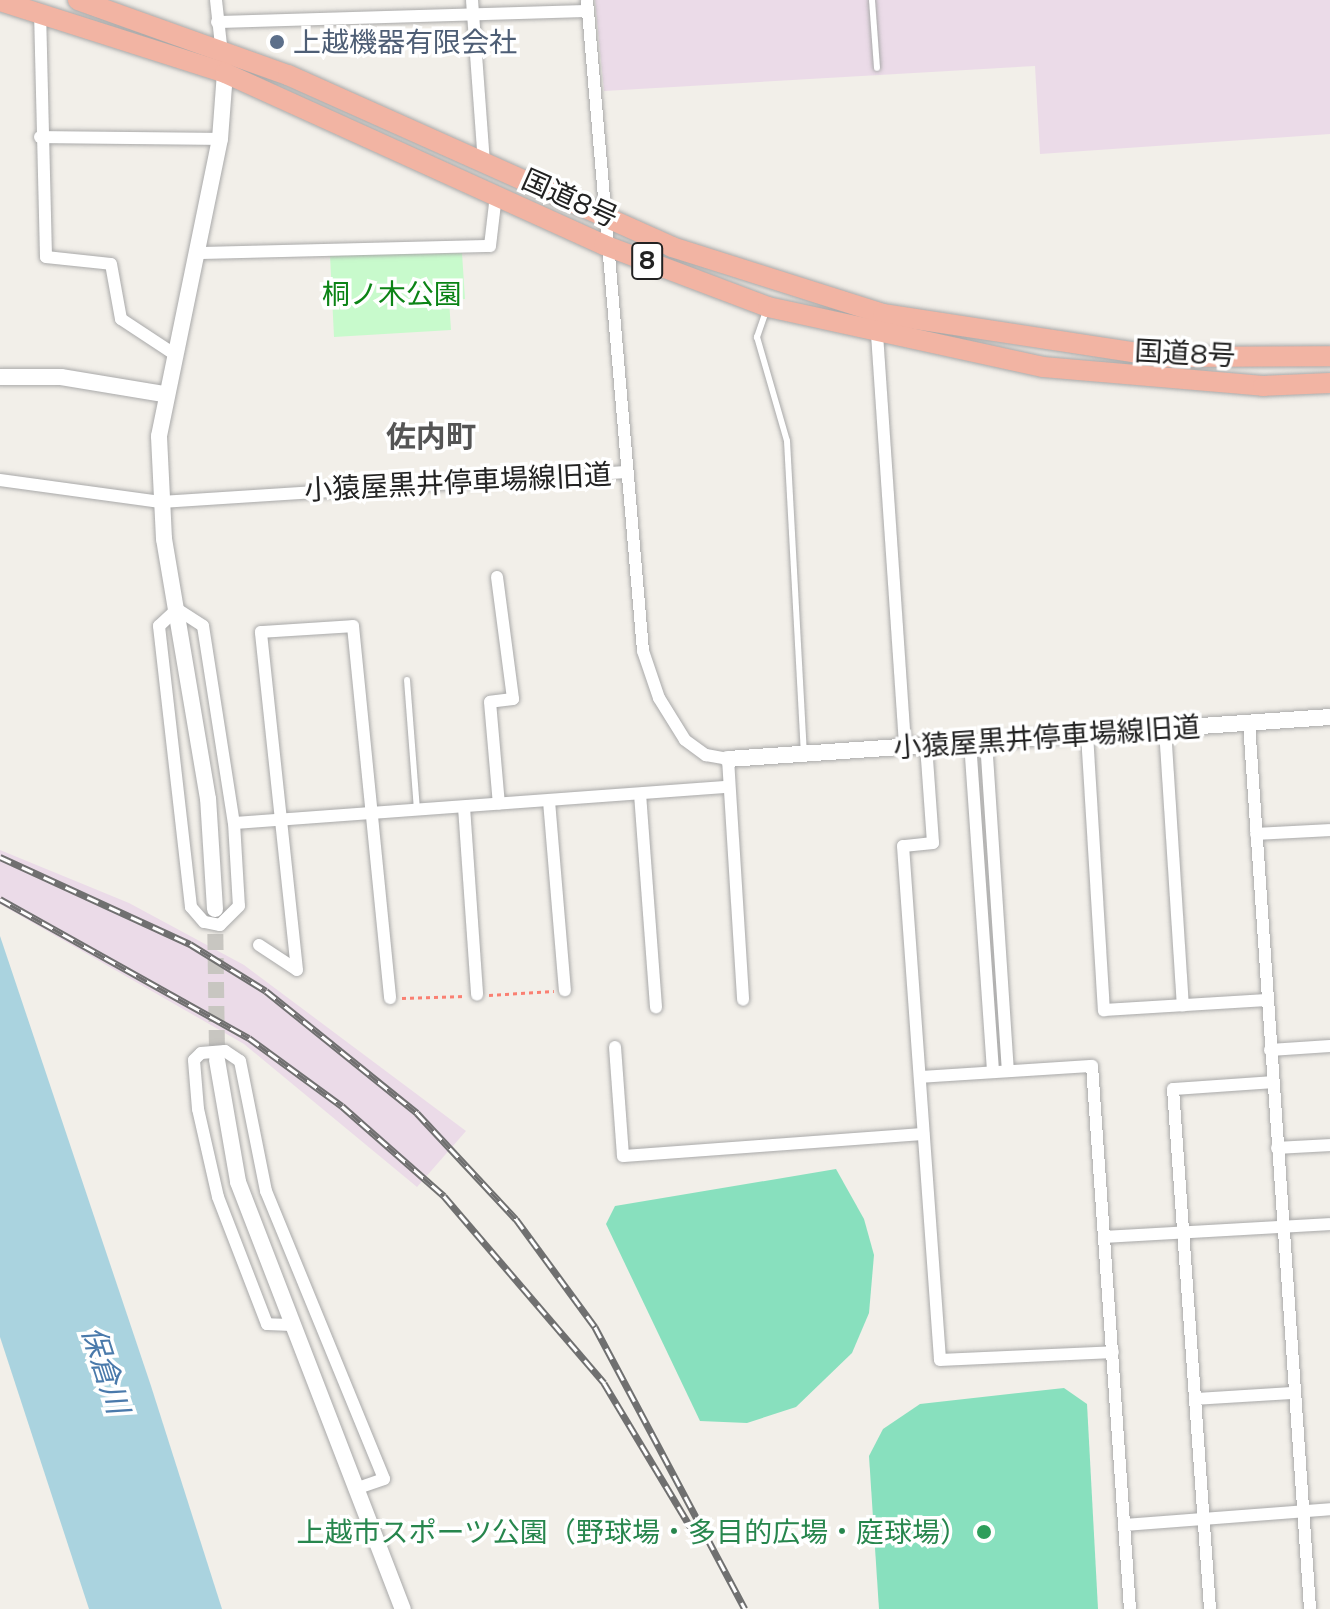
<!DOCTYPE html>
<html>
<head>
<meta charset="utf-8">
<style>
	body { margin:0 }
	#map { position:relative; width:1330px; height:1609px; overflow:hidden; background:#f2efe9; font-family:"Space Grotesk","Noto Sans JP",sans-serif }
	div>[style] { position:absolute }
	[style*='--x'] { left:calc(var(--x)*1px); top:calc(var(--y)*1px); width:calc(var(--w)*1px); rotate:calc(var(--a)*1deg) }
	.industrial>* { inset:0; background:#ebdbe8 }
	.park>* { inset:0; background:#c8facc }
	.pitch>* { inset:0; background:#88e0be }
	.water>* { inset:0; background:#aad3df }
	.tertiary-tunnel>* { height:16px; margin-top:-8px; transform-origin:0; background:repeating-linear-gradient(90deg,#c8c6c1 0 16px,transparent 0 24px) }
	.path>* { height:3px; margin-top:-1.5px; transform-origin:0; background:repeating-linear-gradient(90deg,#fa8072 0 4px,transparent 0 8px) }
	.roads { filter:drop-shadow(0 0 2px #a9a9a9) drop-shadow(0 0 2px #a9a9a9) }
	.service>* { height:6px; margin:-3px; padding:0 3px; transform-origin:3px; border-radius:3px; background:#fff }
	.minor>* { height:12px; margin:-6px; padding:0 6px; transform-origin:6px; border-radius:6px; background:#fff }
	.tertiary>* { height:16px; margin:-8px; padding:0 8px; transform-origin:8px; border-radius:8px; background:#fff }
	.trunk>* { height:20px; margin:-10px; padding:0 10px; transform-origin:10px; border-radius:10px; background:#f2b4a3 }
	.rail>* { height:7px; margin-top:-3.5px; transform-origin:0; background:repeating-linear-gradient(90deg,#fff 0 12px,#707070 0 24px); box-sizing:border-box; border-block:2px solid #707070 }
	.dots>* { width:22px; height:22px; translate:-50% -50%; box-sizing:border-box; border:4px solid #fff; border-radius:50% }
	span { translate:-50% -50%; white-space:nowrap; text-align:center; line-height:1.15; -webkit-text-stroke:7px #fff; paint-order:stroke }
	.shield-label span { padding:2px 6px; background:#fff; border:2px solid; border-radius:6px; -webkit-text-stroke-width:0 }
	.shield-label { font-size:26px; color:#222; font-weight:700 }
	.service-label { font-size:28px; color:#4e5e75 }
	.left { translate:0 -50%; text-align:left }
	.street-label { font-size:28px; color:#222 }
	.park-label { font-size:28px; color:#0c8416 }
	.leisure-label { font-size:28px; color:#27864d }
	.right { translate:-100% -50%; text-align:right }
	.neighbourhood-label { font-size:30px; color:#555; font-weight:700 }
	.water-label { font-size:30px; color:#4a7aab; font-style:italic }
</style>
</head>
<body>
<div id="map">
	<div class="industrial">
		<i style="clip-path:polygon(595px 0,1330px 0,1330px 134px,1040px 154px,1035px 66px,604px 91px)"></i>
		<i style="clip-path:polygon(0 850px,129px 903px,244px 965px,466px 1131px,417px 1187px,244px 1044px,0 904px)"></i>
	</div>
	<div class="park">
		<i style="clip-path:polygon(462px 253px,465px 299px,449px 300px,451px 330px,334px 337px,330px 255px)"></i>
	</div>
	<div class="pitch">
		<i style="clip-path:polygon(836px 1169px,864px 1219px,874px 1255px,869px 1313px,852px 1353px,796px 1407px,747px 1423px,700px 1421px,606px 1224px,615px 1206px)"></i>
		<i style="clip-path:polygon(1064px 1388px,1087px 1404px,1098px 1609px,879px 1609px,869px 1456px,883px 1429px,920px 1404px)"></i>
	</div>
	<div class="water">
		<i style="clip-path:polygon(0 936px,151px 1386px,222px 1609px,89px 1609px,0 1337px)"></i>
	</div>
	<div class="tertiary-tunnel">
		<i style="--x:215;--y:910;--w:150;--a:89.2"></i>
	</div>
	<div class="path">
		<i style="--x:489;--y:995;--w:65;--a:-3.5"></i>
		<i style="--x:402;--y:998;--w:64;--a:-1.8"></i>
	</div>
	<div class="roads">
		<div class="service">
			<i style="--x:872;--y:0;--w:68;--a:85.8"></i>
			<i style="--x:766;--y:311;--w:28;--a:109"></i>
			<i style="--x:757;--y:337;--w:108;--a:73.9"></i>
			<i style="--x:787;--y:441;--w:312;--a:86.9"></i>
			<i style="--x:407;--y:680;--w:130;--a:85.6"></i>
		</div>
		<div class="minor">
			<i style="--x:216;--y:0;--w:54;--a:83.7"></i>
			<i style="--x:472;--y:0;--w:164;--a:85.8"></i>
			<i style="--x:587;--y:0;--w:653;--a:85.08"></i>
			<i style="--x:643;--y:651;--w:50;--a:71.2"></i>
			<i style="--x:659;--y:698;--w:49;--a:58.2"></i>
			<i style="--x:685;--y:740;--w:26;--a:36"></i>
			<i style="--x:706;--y:755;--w:22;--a:10"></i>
			<i style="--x:728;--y:759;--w:241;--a:86.4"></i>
			<i style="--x:40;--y:11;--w:246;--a:88.6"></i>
			<i style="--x:46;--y:257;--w:65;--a:6.1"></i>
			<i style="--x:111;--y:264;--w:56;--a:79.7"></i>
			<i style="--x:121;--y:319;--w:60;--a:33.4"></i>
			<i style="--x:217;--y:22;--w:371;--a:-1.7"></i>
			<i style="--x:40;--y:137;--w:180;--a:0.6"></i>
			<i style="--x:197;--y:253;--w:293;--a:-1.4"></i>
			<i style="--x:490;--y:246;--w:51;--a:-83.3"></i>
			<i style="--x:877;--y:334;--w:413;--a:86.1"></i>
			<i style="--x:0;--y:480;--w:162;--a:7.8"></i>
			<i style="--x:161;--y:502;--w:466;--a:-3.7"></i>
			<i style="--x:497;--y:577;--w:123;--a:82.5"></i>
			<i style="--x:513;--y:699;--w:23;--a:173"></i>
			<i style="--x:490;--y:702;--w:102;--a:85"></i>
			<i style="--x:177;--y:609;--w:31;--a:33"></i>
			<i style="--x:203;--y:626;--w:199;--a:81.1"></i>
			<i style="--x:234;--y:823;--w:83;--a:86.6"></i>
			<i style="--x:239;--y:906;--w:27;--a:135"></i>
			<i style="--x:220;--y:925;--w:16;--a:-169"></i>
			<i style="--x:204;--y:922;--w:20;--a:-131"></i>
			<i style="--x:191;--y:907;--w:283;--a:-96.5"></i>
			<i style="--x:159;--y:626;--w:25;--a:-43"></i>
			<i style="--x:1249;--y:723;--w:888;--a:86.06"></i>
			<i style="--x:1165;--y:729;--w:277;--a:86.3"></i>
			<i style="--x:1087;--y:734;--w:277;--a:86.5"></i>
			<i style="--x:1104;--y:1010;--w:163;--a:-3.5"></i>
			<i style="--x:986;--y:741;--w:330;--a:86.2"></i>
			<i style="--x:970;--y:742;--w:330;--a:86"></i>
			<i style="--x:926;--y:745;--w:98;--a:85.9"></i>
			<i style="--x:933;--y:843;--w:30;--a:174"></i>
			<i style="--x:903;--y:846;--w:515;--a:85.88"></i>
			<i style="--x:940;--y:1360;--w:173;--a:-2.6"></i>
			<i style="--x:640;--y:794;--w:214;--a:85.7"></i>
			<i style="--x:549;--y:801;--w:190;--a:85.2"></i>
			<i style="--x:464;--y:807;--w:188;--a:86"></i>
			<i style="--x:234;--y:823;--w:496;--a:-4.2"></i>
			<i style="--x:1256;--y:834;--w:74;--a:-3.1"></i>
			<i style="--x:259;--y:945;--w:45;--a:33.3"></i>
			<i style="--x:297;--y:970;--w:340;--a:-96.1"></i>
			<i style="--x:261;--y:632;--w:92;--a:-3.7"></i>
			<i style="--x:353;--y:626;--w:374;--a:84.3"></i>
			<i style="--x:615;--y:1047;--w:109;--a:85.8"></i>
			<i style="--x:623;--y:1156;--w:301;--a:-4.2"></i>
			<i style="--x:1270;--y:1050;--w:60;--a:-3.8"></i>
			<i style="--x:920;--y:1077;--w:172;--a:-3.7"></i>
			<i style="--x:1092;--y:1066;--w:544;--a:86"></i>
			<i style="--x:1277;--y:1148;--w:53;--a:-3.2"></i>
			<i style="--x:1105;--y:1237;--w:225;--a:-3.3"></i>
			<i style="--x:292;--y:1325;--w:25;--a:-178"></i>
			<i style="--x:267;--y:1324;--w:136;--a:-111.1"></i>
			<i style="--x:218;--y:1197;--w:90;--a:-102.8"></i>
			<i style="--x:198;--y:1109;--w:49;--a:-94.7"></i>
			<i style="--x:194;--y:1060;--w:10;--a:-45"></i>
			<i style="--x:201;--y:1053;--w:24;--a:-5"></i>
			<i style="--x:225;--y:1051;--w:18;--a:34"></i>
			<i style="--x:240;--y:1061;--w:133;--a:78.7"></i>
			<i style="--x:266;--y:1191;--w:311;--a:67.7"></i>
			<i style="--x:384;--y:1479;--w:31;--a:161"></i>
			<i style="--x:1195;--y:1399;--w:99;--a:-3.5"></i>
			<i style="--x:1124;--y:1525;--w:207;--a:-4.4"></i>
			<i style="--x:1210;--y:1609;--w:521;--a:-94.07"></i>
			<i style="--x:1173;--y:1089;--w:99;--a:-4"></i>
		</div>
		<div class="tertiary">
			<i style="--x:0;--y:377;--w:61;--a:0"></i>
			<i style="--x:61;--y:377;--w:104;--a:9.4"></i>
			<i style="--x:728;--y:759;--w:603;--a:-3.99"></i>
			<i style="--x:215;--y:909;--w:110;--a:-93.6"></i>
			<i style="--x:208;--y:799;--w:264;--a:-99.6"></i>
			<i style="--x:164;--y:539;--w:103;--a:-92.8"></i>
			<i style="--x:159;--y:436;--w:303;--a:-78.4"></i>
			<i style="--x:220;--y:139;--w:66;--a:-85.7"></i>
			<i style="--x:217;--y:1060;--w:124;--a:80.2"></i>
			<i style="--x:238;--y:1182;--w:458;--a:68.9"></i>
		</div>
		<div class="trunk">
			<i style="--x:78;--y:0;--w:223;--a:19.7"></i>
			<i style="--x:288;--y:75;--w:421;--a:24.1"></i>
			<i style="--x:672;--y:247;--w:221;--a:17.6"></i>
			<i style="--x:883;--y:314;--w:284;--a:8.7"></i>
			<i style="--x:1164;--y:357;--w:166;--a:-0.3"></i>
			<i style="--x:0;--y:1;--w:236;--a:17.7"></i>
			<i style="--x:225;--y:73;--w:416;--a:24.4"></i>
			<i style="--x:604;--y:245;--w:175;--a:20.7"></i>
			<i style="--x:768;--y:307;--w:281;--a:12.3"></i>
			<i style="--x:1043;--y:367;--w:221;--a:4.9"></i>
			<i style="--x:1263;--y:386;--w:67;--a:-2.6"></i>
		</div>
	</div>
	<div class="rail">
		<i style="--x:0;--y:857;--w:209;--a:24.6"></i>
		<i style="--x:190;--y:944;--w:89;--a:31.7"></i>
		<i style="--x:266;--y:991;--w:194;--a:38.9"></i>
		<i style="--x:417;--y:1113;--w:145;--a:47"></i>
		<i style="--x:516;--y:1219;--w:134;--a:53.8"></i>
		<i style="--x:595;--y:1327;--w:319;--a:62"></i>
		<i style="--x:0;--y:899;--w:285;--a:29.2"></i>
		<i style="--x:249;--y:1038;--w:115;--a:36.2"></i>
		<i style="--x:342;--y:1106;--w:136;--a:41.4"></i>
		<i style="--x:444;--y:1196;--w:246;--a:49.4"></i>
		<i style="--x:604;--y:1383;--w:169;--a:59"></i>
	</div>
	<div class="dots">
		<i style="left:277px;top:42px;background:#5c6f8a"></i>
		<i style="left:984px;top:1532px;background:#2e9e5b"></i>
	</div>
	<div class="shield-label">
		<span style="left:647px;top:261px">8</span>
	</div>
	<div class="service-label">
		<span class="left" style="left:293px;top:42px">上越機器有限会社</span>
	</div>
	<div class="street-label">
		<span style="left:570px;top:198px;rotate:24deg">国道8号</span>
		<span style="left:1185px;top:353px;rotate:3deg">国道8号</span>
		<span style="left:458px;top:482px;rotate:-3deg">小猿屋黒井停車場線旧道</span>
		<span style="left:1047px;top:737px;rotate:-4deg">小猿屋黒井停車場線旧道</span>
	</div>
	<div class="park-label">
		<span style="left:392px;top:294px">桐ノ木公園</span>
	</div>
	<div class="leisure-label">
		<span class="right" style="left:968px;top:1532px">上越市スポーツ公園（野球場・多目的広場・庭球場）</span>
	</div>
	<div class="neighbourhood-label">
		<span style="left:431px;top:437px">佐内町</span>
	</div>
	<div class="water-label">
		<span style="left:105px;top:1370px;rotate:72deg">保倉川</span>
	</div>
</div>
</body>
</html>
